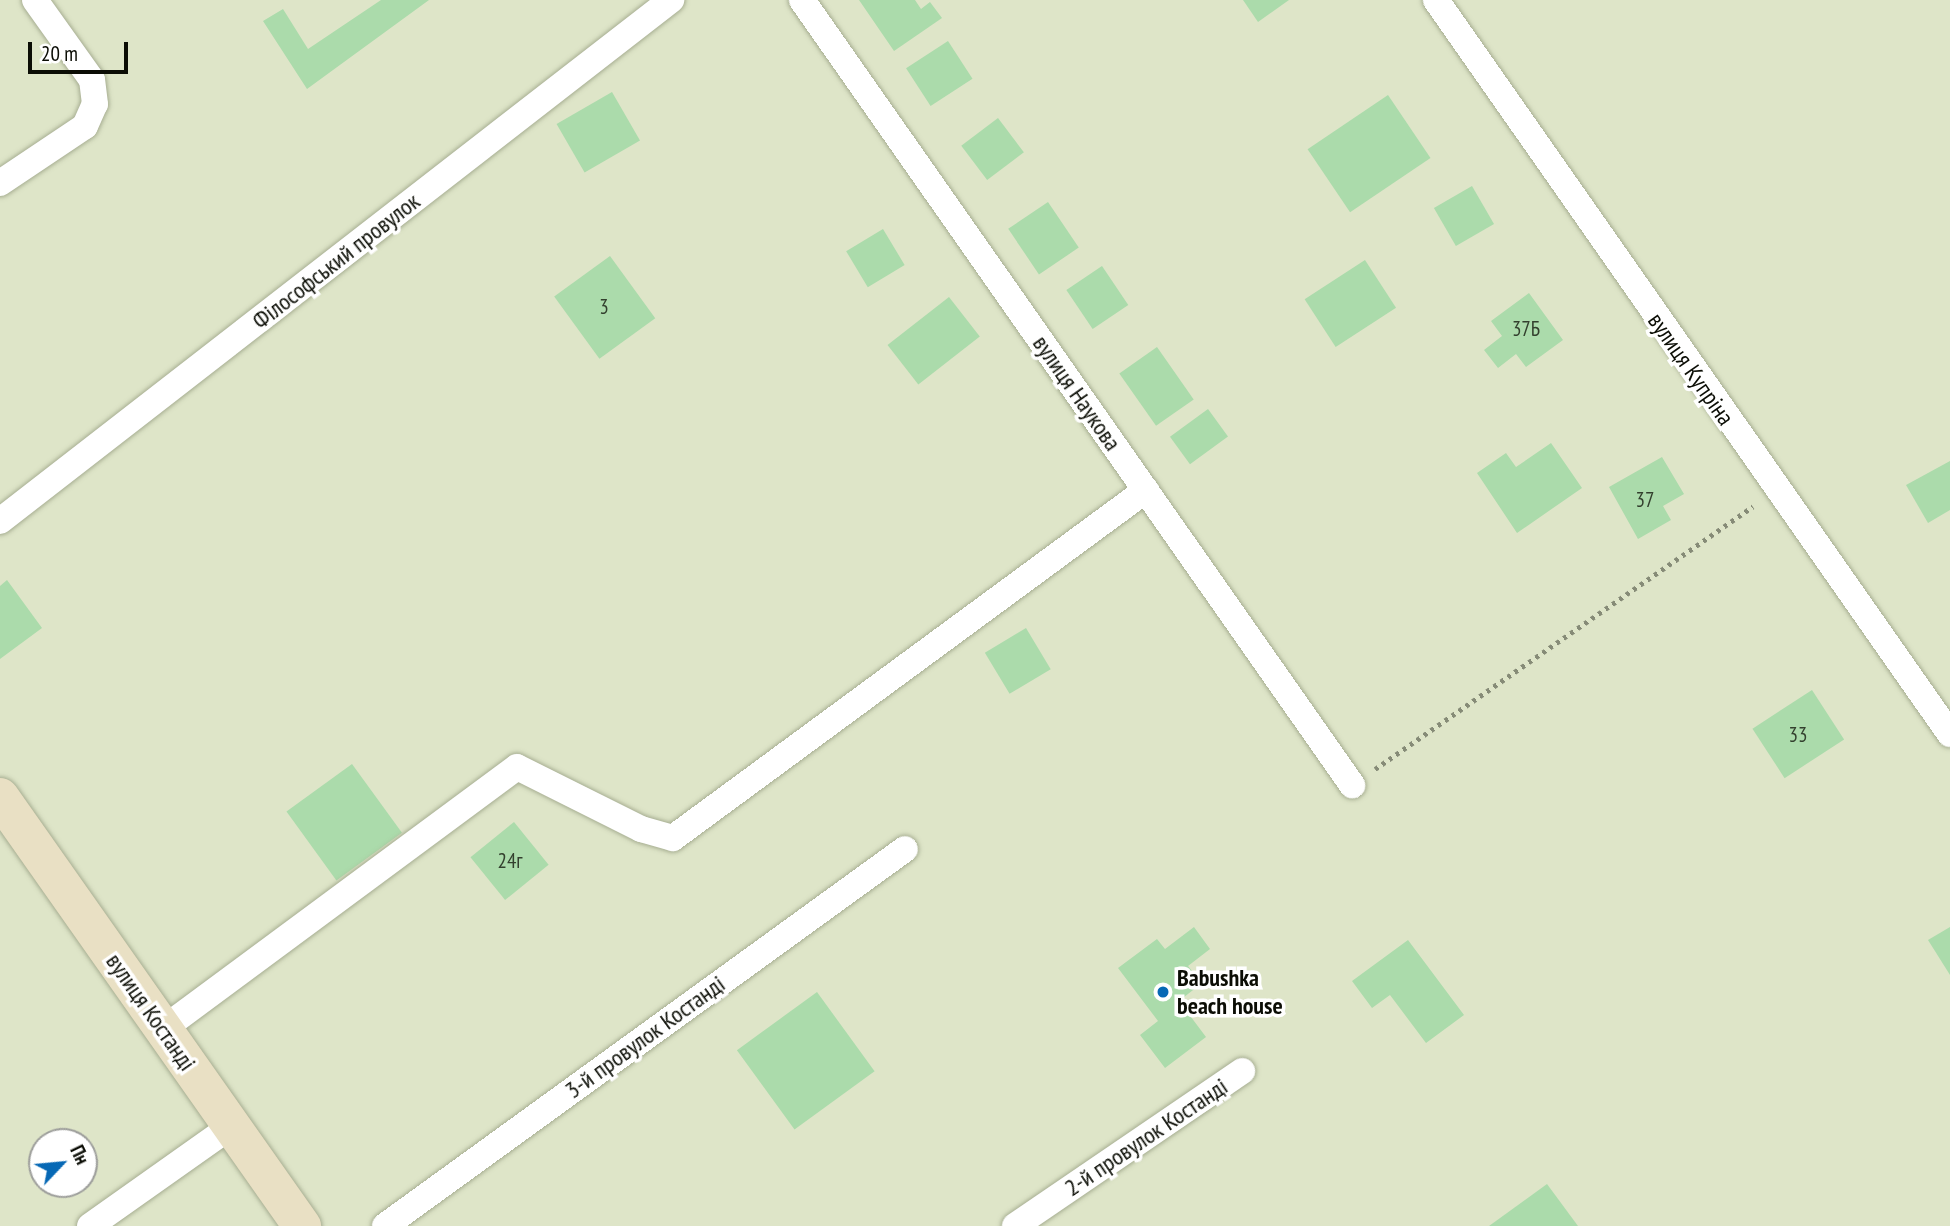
<!DOCTYPE html>
<html>
<head>
<meta charset="utf-8">
<style>
	body { margin:0 }
	#map { position:relative; width:1950px; height:1226px; overflow:hidden; background:#dee5c8; font-family:"PT Sans Narrow",sans-serif }
	div>[style] { position:absolute }
	[style*='--x'] { left:calc(var(--x)*1px); top:calc(var(--y)*1px); width:calc(var(--w)*1px); rotate:calc(var(--a)*1deg) }
	.building>* { inset:0; background:#abdbab; transform-origin:0 0 }
	.path>* { height:4.5px; margin-top:-2.25px; transform-origin:0; background:repeating-linear-gradient(90deg,#868b77 0 3.5px,transparent 0 8.5px) }
	.roads { filter:drop-shadow(0 0 2px #a7ae92) drop-shadow(0 0 2px #a7ae92) }
	.street>* { height:26px; margin:-13px; padding:0 13px; transform-origin:13px; border-radius:13px; background:#fff }
	.secondary>* { height:38px; margin:-19px; padding:0 19px; transform-origin:19px; border-radius:19px; background:#e9e0c4 }
	.dots>* { width:19px; height:19px; translate:-50% -50%; box-sizing:border-box; border:4px solid #fff; border-radius:50% }
	span { translate:-50% -50%; white-space:nowrap; text-align:center; line-height:1.15; -webkit-text-stroke:7px #fff; paint-order:stroke }
	.number-label { font-size:21px; color:#33402e }
	.number-label span { -webkit-text-stroke-width:0 }
	.street-label { font-size:24px; color:#0b0d05 }
	.poi-label { font-size:24px; color:#0b0d05; font-weight:700 }
	.left { translate:0 -50%; text-align:left }
	.north { position:absolute; left:28px; top:1128px; width:70px; height:70px; box-sizing:border-box; background:#fff; border:2px solid #9d9e9b; border-radius:50%; rotate:64deg; font-size:19px; font-weight:700; line-height:28px; text-align:center; color:#0b0d05 }
	.north::after { content:''; display:block; margin:auto; width:24px; height:32px; background:#0668b5; clip-path:polygon(50% 0,100% 100%,50% 72%,0 100%) }
	.scale { position:absolute; left:28px; top:42px; width:100px; height:32px; box-sizing:border-box; border:4px solid #0b0d05; border-top:0; padding-left:9px; font-size:21px; line-height:24px; white-space:nowrap; color:#0b0d05; -webkit-text-stroke:5px #fff; paint-order:stroke }
</style>
</head>
<body>
<div id="map">
	<div class="building">
		<i style="clip-path:polygon(381px 0,429px 0,307px 89px,263px 21px,283px 9px,308px 49px)"></i>
		<i style="clip-path:polygon(859px 0,915px 0,921px 9px,930px 2px,942px 18px,894px 51px)"></i>
		<i style="clip-path:polygon(1243px 0,1289px 0,1258px 22px)"></i>
		<i style="left:948px;top:41px;width:45px;height:50px;rotate:57deg"></i>
		<i style="left:612px;top:92px;width:56px;height:64px;rotate:60deg"></i>
		<i style="left:1388px;top:95px;width:76px;height:97px;rotate:56deg"></i>
		<i style="left:998px;top:118px;width:43px;height:46px;rotate:53deg"></i>
		<i style="left:1472px;top:186px;width:44px;height:44px;rotate:60deg"></i>
		<i style="left:1048px;top:202px;width:55px;height:48px;rotate:56deg"></i>
		<i style="left:883px;top:229px;width:42px;height:43px;rotate:59deg"></i>
		<i style="left:610px;top:256px;width:77px;height:69px;rotate:54deg"></i>
		<i style="left:1365px;top:260px;width:57px;height:72px;rotate:57deg"></i>
		<i style="left:1102px;top:266px;width:47px;height:43px;rotate:56deg"></i>
		<i style="clip-path:polygon(1529px 293px,1563px 340px,1526px 367px,1516px 354px,1498px 368px,1484px 350px,1502px 336px,1491px 321px)"></i>
		<i style="left:949px;top:297px;width:50px;height:78px;rotate:52deg"></i>
		<i style="left:1157px;top:347px;width:64px;height:46px;rotate:55deg"></i>
		<i style="left:1208px;top:409px;width:34px;height:47px;rotate:54deg"></i>
		<i style="clip-path:polygon(1551px 443px,1582px 488px,1517px 533px,1477px 473px,1506px 453px,1516px 467px)"></i>
		<i style="clip-path:polygon(1662px 457px,1684px 494px,1663px 506px,1671px 520px,1638px 539px,1609px 487px)"></i>
		<i style="clip-path:polygon(1950px 461px,1950px 510px,1928px 523px,1906px 485px)"></i>
		<i style="clip-path:polygon(7px 580px,42px 628px,0 659px,0 586px)"></i>
		<i style="left:1026px;top:628px;width:48px;height:48px;rotate:59deg"></i>
		<i style="left:1812px;top:690px;width:59px;height:71px;rotate:57deg"></i>
		<i style="left:352px;top:764px;width:85px;height:81px;rotate:54deg"></i>
		<i style="left:514px;top:822px;width:55px;height:56px;rotate:51deg"></i>
		<i style="clip-path:polygon(1194px 927px,1210px 949px,1188px 966px,1202px 983px,1179px 1001px,1206px 1037px,1165px 1068px,1140px 1035px,1158px 1021px,1118px 968px,1157px 939px,1165px 949px)"></i>
		<i style="clip-path:polygon(1950px 927px,1950px 975px,1928px 940px)"></i>
		<i style="clip-path:polygon(1408px 940px,1464px 1015px,1426px 1043px,1390px 995px,1372px 1008px,1352px 981px)"></i>
		<i style="left:817px;top:992px;width:98px;height:99px;rotate:54deg"></i>
		<i style="clip-path:polygon(1547px 1184px,1578px 1226px,1489px 1226px)"></i>
	</div>
	<div class="path">
		<i style="--x:1375;--y:769;--w:460;--a:-34.8"></i>
	</div>
	<div class="roads">
		<div class="street">
			<i style="--x:802;--y:0;--w:959;--a:54.98"></i>
			<i style="--x:1436;--y:0;--w:896;--a:55"></i>
			<i style="--x:0;--y:183;--w:102;--a:-33.8"></i>
			<i style="--x:85;--y:126;--w:24;--a:-66"></i>
			<i style="--x:95;--y:104;--w:24;--a:-97"></i>
			<i style="--x:92;--y:80;--w:98;--a:-125.5"></i>
			<i style="--x:0;--y:521;--w:850;--a:-37.83"></i>
			<i style="--x:163;--y:1029;--w:440;--a:-36.5"></i>
			<i style="--x:517;--y:767;--w:139;--a:26.6"></i>
			<i style="--x:641;--y:829;--w:33;--a:16"></i>
			<i style="--x:673;--y:838;--w:587;--a:-36.34"></i>
			<i style="--x:90;--y:1226;--w:173;--a:-35.3"></i>
			<i style="--x:385;--y:1226;--w:642;--a:-35.94"></i>
			<i style="--x:1015;--y:1226;--w:275;--a:-34.3"></i>
		</div>
		<div class="secondary">
			<i style="--x:0;--y:797;--w:525;--a:54.86"></i>
		</div>
	</div>
	<div class="dots">
		<i style="left:1163px;top:992px;background:#0668b5"></i>
	</div>
	<div class="number-label">
		<span style="left:604px;top:307px">3</span>
		<span style="left:1526px;top:329px">37Б</span>
		<span style="left:1645px;top:500px">37</span>
		<span style="left:1798px;top:735px">33</span>
		<span style="left:510px;top:861px">24г</span>
	</div>
	<div class="street-label">
		<span style="left:336px;top:261px;rotate:-38deg">Філософський провулок</span>
		<span style="left:1691px;top:369px;rotate:55deg">вулиця Купріна</span>
		<span style="left:1077px;top:393px;rotate:55deg">вулиця Наукова</span>
		<span style="left:151px;top:1012px;rotate:55deg">вулиця Костанді</span>
		<span style="left:645px;top:1037px;rotate:-36deg">3-й провулок Костанді</span>
		<span style="left:1146px;top:1137px;rotate:-34deg">2-й провулок Костанді</span>
	</div>
	<div class="poi-label">
		<span class="left" style="left:1177px;top:992px">Babushka<br>beach house</span>
	</div>
	<div class="north">Пн</div>
	<div class="scale">20 m</div>
</div>
</body>
</html>
